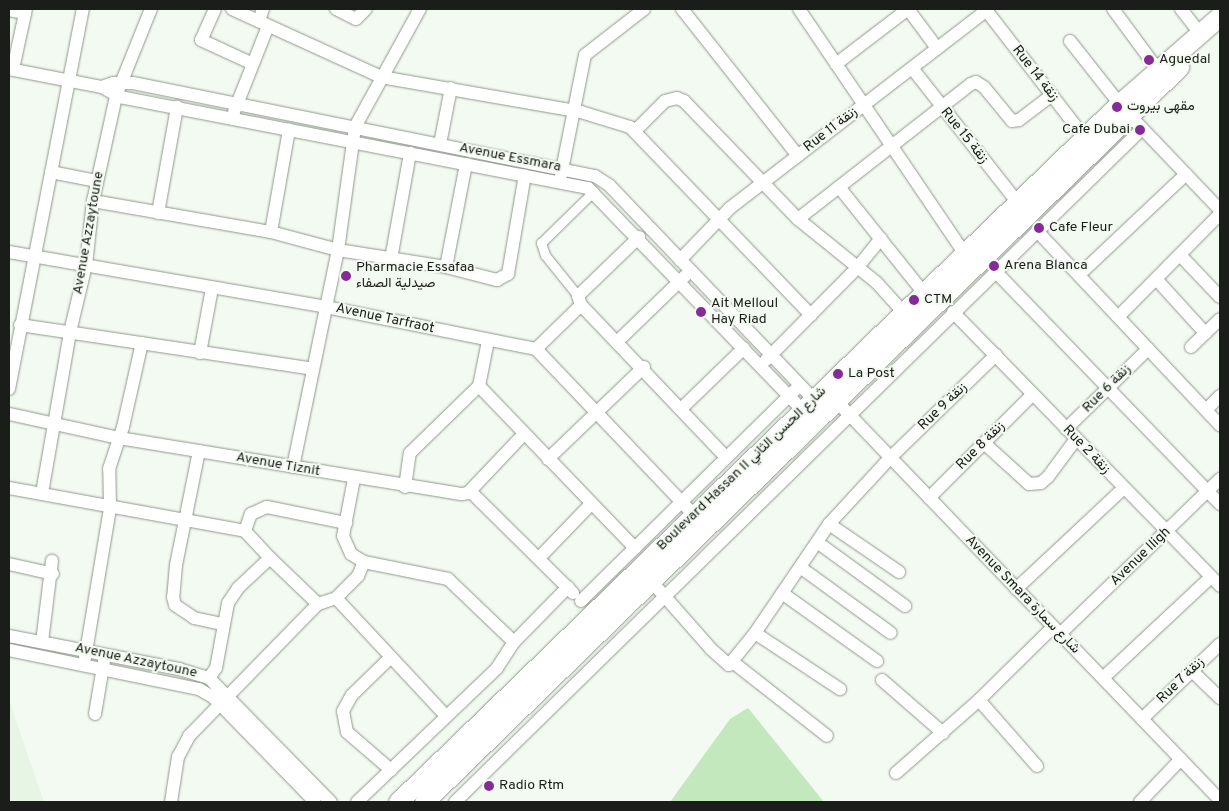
<!DOCTYPE html>
<html>
<head>
<meta charset="utf-8">
<style>
	body { margin:0 }
	#map { position:relative; width:1229px; height:811px; overflow:hidden; background:#f3faf1; font-family:Overpass,Vazirmatn,sans-serif }
	div>[style] { position:absolute }
	[style*='--x'] { left:calc(var(--x)*1px); top:calc(var(--y)*1px); width:calc(var(--w)*1px); rotate:calc(var(--a)*1deg) }
	.built>* { inset:0; background:#e7f5e5 }
	.green>* { inset:0; background:#c4e8bd }
	.roads { filter:drop-shadow(0 0 1px #90978e) drop-shadow(0 0 1px #90978e) }
	.pedestrian>* { height:9px; margin:-4.5px; padding:0 4.5px; transform-origin:4.5px; border-radius:4.5px; background:#fff }
	.minor>* { height:12px; margin:-6px; padding:0 6px; transform-origin:6px; border-radius:6px; background:#fff }
	.primary>* { height:19px; margin:-9.5px; padding:0 9.5px; transform-origin:9.5px; border-radius:9.5px; background:#fff }
	.dots>* { width:14px; height:14px; translate:-50% -50%; box-sizing:border-box; border:2px solid #f3faf1; border-radius:50% }
	span { translate:-50% -50%; white-space:nowrap; text-align:center; line-height:1.15; -webkit-text-stroke:4px #f3faf1; paint-order:stroke }
	.poi-label { font-size:14px; color:#1b1d1a }
	.left { translate:0 -50%; text-align:left }
	.right { translate:-100% -50%; text-align:right }
	.street-label { font-size:14px; color:#1b1d1a }
	.frame { position:absolute; inset:0; border:10px solid #1b1d1a; pointer-events:none }
</style>
</head>
<body>
<div id="map">
	<div class="built">
		<i style="clip-path:polygon(9px 700px,44px 802px,9px 802px)"></i>
	</div>
	<div class="green">
		<i style="clip-path:polygon(748px 708px,824px 802px,670px 802px,730px 719px)"></i>
	</div>
	<div class="roads">
		<div class="pedestrian">
			<i style="--x:578;--y:296;--w:53;--a:-128.8"></i>
			<i style="--x:545;--y:255;--w:13;--a:-108"></i>
			<i style="--x:541;--y:243;--w:74;--a:-44.5"></i>
		</div>
		<div class="minor">
			<i style="--x:215;--y:9;--w:34;--a:114"></i>
			<i style="--x:201;--y:40;--w:57;--a:24.8"></i>
			<i style="--x:232;--y:9;--w:164;--a:24.5"></i>
			<i style="--x:381;--y:77;--w:203;--a:9.9"></i>
			<i style="--x:581;--y:112;--w:51;--a:17"></i>
			<i style="--x:630;--y:127;--w:261;--a:46.1"></i>
			<i style="--x:336;--y:9;--w:22;--a:27"></i>
			<i style="--x:356;--y:19;--w:14;--a:-45"></i>
			<i style="--x:682;--y:9;--w:187;--a:51.7"></i>
			<i style="--x:799;--y:9;--w:302;--a:55.9"></i>
			<i style="--x:908;--y:9;--w:49;--a:53.4"></i>
			<i style="--x:1113;--y:9;--w:76;--a:53.6"></i>
			<i style="--x:1181;--y:9;--w:29;--a:52"></i>
			<i style="--x:9;--y:10;--w:16;--a:11"></i>
			<i style="--x:986;--y:10;--w:160;--a:52.3"></i>
			<i style="--x:259;--y:21;--w:13;--a:-72"></i>
			<i style="--x:1070;--y:41;--w:85;--a:51.7"></i>
			<i style="--x:836;--y:64;--w:91;--a:-37.4"></i>
			<i style="--x:912;--y:68;--w:172;--a:51.9"></i>
			<i style="--x:9;--y:69;--w:95;--a:11"></i>
			<i style="--x:102;--y:87;--w:21;--a:29"></i>
			<i style="--x:120;--y:97;--w:477;--a:11"></i>
			<i style="--x:588;--y:188;--w:315;--a:46"></i>
			<i style="--x:13;--y:69;--w:61;--a:-77.8"></i>
			<i style="--x:102;--y:87;--w:12;--a:-20"></i>
			<i style="--x:113;--y:83;--w:20;--a:0"></i>
			<i style="--x:133;--y:83;--w:471;--a:11.4"></i>
			<i style="--x:595;--y:176;--w:17;--a:33"></i>
			<i style="--x:609;--y:185;--w:303;--a:46.3"></i>
			<i style="--x:234;--y:112;--w:92;--a:-68.4"></i>
			<i style="--x:1137;--y:123;--w:120;--a:46.3"></i>
			<i style="--x:635;--y:131;--w:42;--a:-45"></i>
			<i style="--x:665;--y:101;--w:12;--a:-14"></i>
			<i style="--x:677;--y:98;--w:8;--a:23"></i>
			<i style="--x:684;--y:101;--w:164;--a:46"></i>
			<i style="--x:798;--y:219;--w:102;--a:39"></i>
			<i style="--x:877;--y:283;--w:39;--a:48"></i>
			<i style="--x:440;--y:144;--w:57;--a:-78.9"></i>
			<i style="--x:51;--y:172;--w:47;--a:11.1"></i>
			<i style="--x:561;--y:175;--w:122;--a:-78.7"></i>
			<i style="--x:585;--y:55;--w:75;--a:-37.9"></i>
			<i style="--x:839;--y:187;--w:136;--a:51.3"></i>
			<i style="--x:93;--y:201;--w:181;--a:9.9"></i>
			<i style="--x:271;--y:232;--w:69;--a:15"></i>
			<i style="--x:338;--y:250;--w:109;--a:8.9"></i>
			<i style="--x:446;--y:267;--w:53;--a:14.3"></i>
			<i style="--x:497;--y:280;--w:13;--a:-29"></i>
			<i style="--x:508;--y:274;--w:100;--a:-80.3"></i>
			<i style="--x:158;--y:213;--w:108;--a:-79.8"></i>
			<i style="--x:798;--y:219;--w:219;--a:-38"></i>
			<i style="--x:971;--y:84;--w:5;--a:-22"></i>
			<i style="--x:976;--y:82;--w:9;--a:32"></i>
			<i style="--x:984;--y:87;--w:44;--a:50.5"></i>
			<i style="--x:1012;--y:121;--w:7;--a:-8"></i>
			<i style="--x:1019;--y:120;--w:41;--a:-37.1"></i>
			<i style="--x:1037;--y:231;--w:267;--a:46.7"></i>
			<i style="--x:271;--y:232;--w:104;--a:-80"></i>
			<i style="--x:9;--y:252;--w:322;--a:9.8"></i>
			<i style="--x:326;--y:307;--w:214;--a:11.3"></i>
			<i style="--x:536;--y:349;--w:229;--a:46.4"></i>
			<i style="--x:1180;--y:255;--w:58;--a:46.4"></i>
			<i style="--x:391;--y:259;--w:108;--a:-79.8"></i>
			<i style="--x:680;--y:260;--w:72;--a:-46.1"></i>
			<i style="--x:730;--y:208;--w:326;--a:-37.6"></i>
			<i style="--x:446;--y:267;--w:105;--a:-79"></i>
			<i style="--x:995;--y:271;--w:324;--a:46"></i>
			<i style="--x:1079;--y:275;--w:147;--a:-43.3"></i>
			<i style="--x:1157;--y:280;--w:72;--a:47.8"></i>
			<i style="--x:581;--y:305;--w:209;--a:46.4"></i>
			<i style="--x:953;--y:312;--w:383;--a:45.7"></i>
			<i style="--x:1118;--y:317;--w:145;--a:-45.3"></i>
			<i style="--x:20;--y:325;--w:296;--a:8.5"></i>
			<i style="--x:618;--y:341;--w:93;--a:-44.1"></i>
			<i style="--x:1191;--y:347;--w:40;--a:-44"></i>
			<i style="--x:536;--y:349;--w:63;--a:-44.4"></i>
			<i style="--x:581;--y:305;--w:9;--a:-108"></i>
			<i style="--x:578;--y:296;--w:85;--a:-44"></i>
			<i style="--x:200;--y:353;--w:66;--a:-79.5"></i>
			<i style="--x:766;--y:360;--w:129;--a:-45.3"></i>
			<i style="--x:857;--y:268;--w:38;--a:-51"></i>
			<i style="--x:479;--y:386;--w:225;--a:46.1"></i>
			<i style="--x:9;--y:389;--w:387;--a:-79"></i>
			<i style="--x:682;--y:408;--w:86;--a:-44.1"></i>
			<i style="--x:843;--y:408;--w:544;--a:46.12"></i>
			<i style="--x:1206;--y:410;--w:20;--a:-45"></i>
			<i style="--x:9;--y:414;--w:113;--a:12.3"></i>
			<i style="--x:119;--y:438;--w:348;--a:9.3"></i>
			<i style="--x:462;--y:494;--w:6;--a:-9"></i>
			<i style="--x:468;--y:493;--w:81;--a:-46.5"></i>
			<i style="--x:1066;--y:429;--w:115;--a:-44.3"></i>
			<i style="--x:984;--y:443;--w:61;--a:42.3"></i>
			<i style="--x:1029;--y:484;--w:12;--a:-5"></i>
			<i style="--x:1041;--y:483;--w:9;--a:-41"></i>
			<i style="--x:1048;--y:477;--w:47;--a:-53.6"></i>
			<i style="--x:199;--y:451;--w:116;--a:101.4"></i>
			<i style="--x:176;--y:565;--w:32;--a:95"></i>
			<i style="--x:173;--y:597;--w:8;--a:76"></i>
			<i style="--x:175;--y:605;--w:23;--a:34"></i>
			<i style="--x:194;--y:618;--w:29;--a:12"></i>
			<i style="--x:548;--y:459;--w:133;--a:-43.8"></i>
			<i style="--x:293;--y:467;--w:222;--a:-78.3"></i>
			<i style="--x:338;--y:250;--w:124;--a:-82.1"></i>
			<i style="--x:355;--y:127;--w:135;--a:-61.2"></i>
			<i style="--x:354;--y:479;--w:58;--a:100.9"></i>
			<i style="--x:343;--y:536;--w:20;--a:66"></i>
			<i style="--x:351;--y:554;--w:15;--a:32"></i>
			<i style="--x:364;--y:562;--w:86;--a:11.4"></i>
			<i style="--x:448;--y:579;--w:91;--a:43.7"></i>
			<i style="--x:405;--y:487;--w:34;--a:-82"></i>
			<i style="--x:410;--y:453;--w:96;--a:-44.2"></i>
			<i style="--x:479;--y:386;--w:46;--a:-78.7"></i>
			<i style="--x:9;--y:488;--w:240;--a:10.3"></i>
			<i style="--x:470;--y:491;--w:145;--a:44.7"></i>
			<i style="--x:42;--y:493;--w:163;--a:-80.1"></i>
			<i style="--x:70;--y:332;--w:69;--a:-76.6"></i>
			<i style="--x:86;--y:265;--w:64;--a:-83.8"></i>
			<i style="--x:93;--y:201;--w:107;--a:-77.6"></i>
			<i style="--x:116;--y:96;--w:94;--a:-68.1"></i>
			<i style="--x:929;--y:498;--w:147;--a:-45"></i>
			<i style="--x:829;--y:524;--w:90;--a:-47.3"></i>
			<i style="--x:890;--y:458;--w:148;--a:-44.2"></i>
			<i style="--x:817;--y:542;--w:109;--a:36"></i>
			<i style="--x:270;--y:558;--w:66;--a:43.8"></i>
			<i style="--x:539;--y:558;--w:76;--a:-46.1"></i>
			<i style="--x:9;--y:564;--w:45;--a:12.8"></i>
			<i style="--x:800;--y:567;--w:112;--a:36"></i>
			<i style="--x:652;--y:582;--w:89;--a:48.6"></i>
			<i style="--x:711;--y:649;--w:24;--a:42"></i>
			<i style="--x:729;--y:665;--w:41;--a:-50.9"></i>
			<i style="--x:755;--y:633;--w:132;--a:-55.8"></i>
			<i style="--x:829;--y:524;--w:85;--a:34.4"></i>
			<i style="--x:1016;--y:589;--w:146;--a:-43.1"></i>
			<i style="--x:782;--y:593;--w:117;--a:35.6"></i>
			<i style="--x:336;--y:598;--w:161;--a:47"></i>
			<i style="--x:581;--y:601;--w:301;--a:-44.6"></i>
			<i style="--x:755;--y:633;--w:102;--a:33.4"></i>
			<i style="--x:1060;--y:634;--w:223;--a:-44.1"></i>
			<i style="--x:9;--y:636;--w:173;--a:11"></i>
			<i style="--x:179;--y:669;--w:31;--a:17"></i>
			<i style="--x:209;--y:678;--w:174;--a:45.5"></i>
			<i style="--x:42;--y:642;--w:82;--a:-83"></i>
			<i style="--x:9;--y:650;--w:194;--a:11.6"></i>
			<i style="--x:199;--y:689;--w:16;--a:30"></i>
			<i style="--x:213;--y:697;--w:146;--a:45.8"></i>
			<i style="--x:85;--y:658;--w:152;--a:-80.5"></i>
			<i style="--x:110;--y:508;--w:39;--a:-91"></i>
			<i style="--x:109;--y:469;--w:44;--a:-71.6"></i>
			<i style="--x:123;--y:427;--w:86;--a:-77.3"></i>
			<i style="--x:734;--y:663;--w:118;--a:38.1"></i>
			<i style="--x:1192;--y:671;--w:39;--a:44"></i>
			<i style="--x:209;--y:678;--w:12;--a:-55"></i>
			<i style="--x:216;--y:668;--w:66;--a:-79.5"></i>
			<i style="--x:228;--y:603;--w:18;--a:-56"></i>
			<i style="--x:238;--y:588;--w:44;--a:-43.2"></i>
			<i style="--x:270;--y:558;--w:37;--a:-133"></i>
			<i style="--x:245;--y:531;--w:18;--a:-71"></i>
			<i style="--x:251;--y:514;--w:17;--a:-24"></i>
			<i style="--x:267;--y:507;--w:81;--a:11.4"></i>
			<i style="--x:1103;--y:678;--w:148;--a:-43.1"></i>
			<i style="--x:882;--y:680;--w:81;--a:41"></i>
			<i style="--x:979;--y:700;--w:88;--a:48.7"></i>
			<i style="--x:95;--y:714;--w:54;--a:-80.4"></i>
			<i style="--x:1142;--y:719;--w:108;--a:-43.9"></i>
			<i style="--x:391;--y:770;--w:58;--a:-139.2"></i>
			<i style="--x:347;--y:732;--w:21;--a:-101"></i>
			<i style="--x:343;--y:711;--w:18;--a:-61"></i>
			<i style="--x:352;--y:695;--w:54;--a:-44.3"></i>
			<i style="--x:896;--y:773;--w:111;--a:-41.3"></i>
			<i style="--x:979;--y:700;--w:104;--a:-44.6"></i>
			<i style="--x:171;--y:802;--w:46;--a:-81.2"></i>
			<i style="--x:178;--y:757;--w:24;--a:-62"></i>
			<i style="--x:189;--y:736;--w:185;--a:-45.7"></i>
			<i style="--x:318;--y:604;--w:19;--a:-18"></i>
			<i style="--x:336;--y:598;--w:31;--a:-45"></i>
			<i style="--x:358;--y:576;--w:15;--a:-67"></i>
			<i style="--x:357;--y:802;--w:194;--a:-43.7"></i>
			<i style="--x:497;--y:668;--w:31;--a:-57"></i>
			<i style="--x:514;--y:642;--w:77;--a:-45.5"></i>
			<i style="--x:455;--y:802;--w:962;--a:-44.41"></i>
			<i style="--x:1140;--y:802;--w:59;--a:-46.4"></i>
		</div>
		<div class="primary">
			<i style="--x:398;--y:802;--w:1004;--a:-44.07"></i>
			<i style="--x:1119;--y:104;--w:134;--a:-41.1"></i>
			<i style="--x:424;--y:802;--w:1054;--a:-44.23"></i>
		</div>
	</div>
	<div class="dots">
		<i style="left:1149px;top:60px;background:#852b97"></i>
		<i style="left:1117px;top:107px;background:#852b97"></i>
		<i style="left:1140px;top:130px;background:#852b97"></i>
		<i style="left:1039px;top:228px;background:#852b97"></i>
		<i style="left:994px;top:266px;background:#852b97"></i>
		<i style="left:346px;top:276px;background:#852b97"></i>
		<i style="left:914px;top:300px;background:#852b97"></i>
		<i style="left:701px;top:312px;background:#852b97"></i>
		<i style="left:838px;top:374px;background:#852b97"></i>
		<i style="left:489px;top:786px;background:#852b97"></i>
	</div>
	<div class="poi-label">
		<span class="left" style="left:1159px;top:60px">Aguedal</span>
		<span class="left" style="left:1127px;top:107px">مقهى بيروت</span>
		<span class="right" style="left:1130px;top:130px">Cafe Dubai</span>
		<span class="left" style="left:1049px;top:228px">Cafe Fleur</span>
		<span class="left" style="left:1004px;top:266px">Arena Blanca</span>
		<span class="left" style="left:356px;top:276px">Pharmacie Essafaa<br>صيدلية الصفاء</span>
		<span class="left" style="left:924px;top:300px">CTM</span>
		<span class="left" style="left:711px;top:312px">Ait Melloul<br>Hay Riad</span>
		<span class="left" style="left:848px;top:374px">La Post</span>
		<span class="left" style="left:499px;top:786px">Radio Rtm</span>
	</div>
	<div class="street-label">
		<span style="left:1035px;top:74px;rotate:52deg">Rue 14 زنقة</span>
		<span style="left:831px;top:130px;rotate:-38deg">Rue 11 زنقة</span>
		<span style="left:964px;top:136px;rotate:51deg">Rue 15 زنقة</span>
		<span style="left:510px;top:158px;rotate:11deg">Avenue Essmara</span>
		<span style="left:89px;top:233px;rotate:-80deg">Avenue Azzaytoune</span>
		<span style="left:385px;top:319px;rotate:12deg">Avenue Tarfraot</span>
		<span style="left:1107px;top:389px;rotate:-45deg">Rue 6 زنقة</span>
		<span style="left:943px;top:407px;rotate:-44deg">Rue 9 زنقة</span>
		<span style="left:981px;top:446px;rotate:-45deg">Rue 8 زنقة</span>
		<span style="left:1086px;top:450px;rotate:46deg">Rue 2 زنقة</span>
		<span style="left:278px;top:465px;rotate:10deg">Avenue Tiznit</span>
		<span style="left:742px;top:469px;rotate:-44deg">Boulevard Hassan II شارع الحسن الثاني</span>
		<span style="left:1141px;top:557px;rotate:-44deg">Avenue Iligh</span>
		<span style="left:1022px;top:595px;rotate:46deg">Avenue Smara شارع سمارة</span>
		<span style="left:136px;top:661px;rotate:12deg">Avenue Azzaytoune</span>
		<span style="left:1181px;top:681px;rotate:-44deg">Rue 7 زنقة</span>
	</div>
	<div class="frame"></div>
</div>
</body>
</html>
